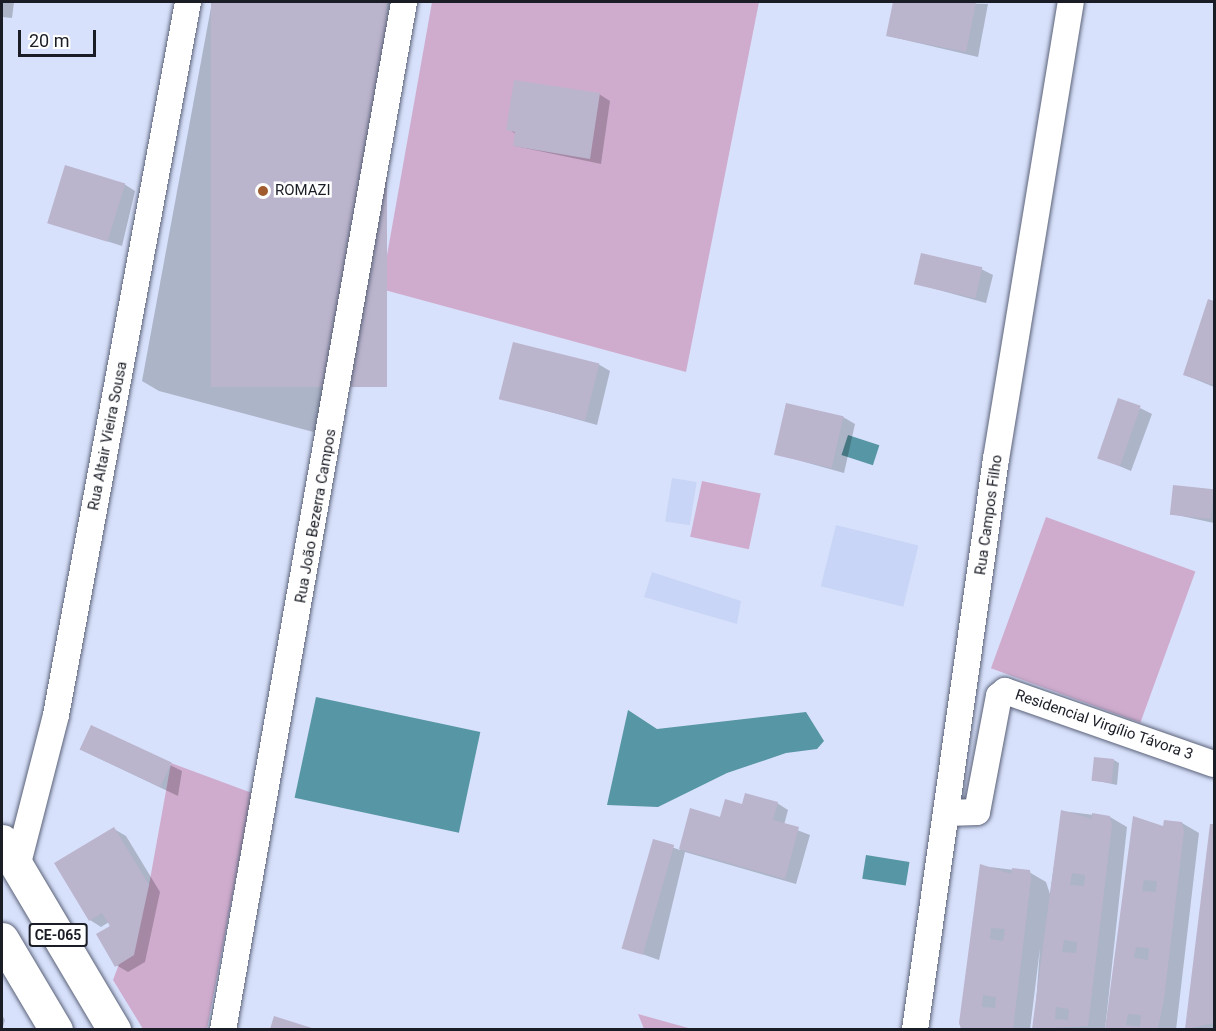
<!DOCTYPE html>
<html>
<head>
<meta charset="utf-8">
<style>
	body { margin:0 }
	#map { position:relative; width:1216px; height:1031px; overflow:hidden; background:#d8e1fb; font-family:Roboto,sans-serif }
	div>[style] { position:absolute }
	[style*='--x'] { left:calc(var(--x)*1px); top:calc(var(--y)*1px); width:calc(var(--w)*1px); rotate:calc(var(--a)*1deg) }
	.built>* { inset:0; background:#c9d5f6; transform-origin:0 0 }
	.green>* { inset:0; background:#cfacce; transform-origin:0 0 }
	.water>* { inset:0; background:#5796a4; transform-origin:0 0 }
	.shadow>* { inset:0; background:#0003 }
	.building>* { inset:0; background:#bbb4cd; transform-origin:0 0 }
	.roads { filter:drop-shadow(0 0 2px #5b6379) drop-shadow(0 0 2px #5b6379) }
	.street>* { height:26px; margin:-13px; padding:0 13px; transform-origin:13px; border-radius:13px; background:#fff }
	.primary>* { height:33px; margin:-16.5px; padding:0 16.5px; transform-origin:16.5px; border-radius:16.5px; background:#fff }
	.dots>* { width:16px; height:16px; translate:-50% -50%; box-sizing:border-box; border:3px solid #fff; border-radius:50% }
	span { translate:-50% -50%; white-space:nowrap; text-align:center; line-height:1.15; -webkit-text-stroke:5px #fff; paint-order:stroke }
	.shield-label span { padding:2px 4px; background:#fff; border:2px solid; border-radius:4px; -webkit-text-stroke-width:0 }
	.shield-label { font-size:14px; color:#1a1d26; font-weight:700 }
	.poi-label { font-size:15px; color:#1a1d26 }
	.left { translate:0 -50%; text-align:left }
	.street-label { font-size:15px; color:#1a1d26 }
	.frame { position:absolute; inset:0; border:3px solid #1a1d26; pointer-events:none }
	.scale { position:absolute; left:18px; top:30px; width:78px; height:27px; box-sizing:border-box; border:3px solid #1a1d26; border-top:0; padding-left:8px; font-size:18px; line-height:21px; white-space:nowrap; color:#1a1d26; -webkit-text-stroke:4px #fff; paint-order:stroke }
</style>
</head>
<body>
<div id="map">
	<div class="built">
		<i style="left:672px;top:478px;width:25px;height:44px;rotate:9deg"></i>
		<i style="left:836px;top:525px;width:85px;height:63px;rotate:14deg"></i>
		<i style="clip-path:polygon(652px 572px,741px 601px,737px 624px,644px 597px)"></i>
	</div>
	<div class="green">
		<i style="clip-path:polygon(432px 2px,759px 2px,686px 372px,381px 289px)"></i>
		<i style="left:702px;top:481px;width:60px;height:57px;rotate:12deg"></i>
		<i style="left:1046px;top:517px;width:159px;height:161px;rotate:20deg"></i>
		<i style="clip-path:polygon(171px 763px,252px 793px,207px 1029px,143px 1029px,113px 980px,149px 885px)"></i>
		<i style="clip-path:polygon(638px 1014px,692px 1029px,644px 1029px)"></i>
	</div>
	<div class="water">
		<i style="left:848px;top:435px;width:33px;height:21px;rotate:18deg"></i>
		<i style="left:316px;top:697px;width:168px;height:103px;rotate:12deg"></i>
		<i style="clip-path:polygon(628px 710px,657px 729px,806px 712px,824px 741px,817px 749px,786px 753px,727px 773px,658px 807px,607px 805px)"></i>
		<i style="left:866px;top:855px;width:44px;height:24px;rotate:9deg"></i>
	</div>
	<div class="shadow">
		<i style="clip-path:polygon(2px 2px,14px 2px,12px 18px,2px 17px)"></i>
		<i style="clip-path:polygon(212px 2px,406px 2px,321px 434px,159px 391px,142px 381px)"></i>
		<i style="clip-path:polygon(894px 2px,988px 4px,978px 57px,888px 36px)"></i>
		<i style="clip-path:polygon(599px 94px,610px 101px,601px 164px,515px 146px,516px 134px,508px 129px)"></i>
		<i style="clip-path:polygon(124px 184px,135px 191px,122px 246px,50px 223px)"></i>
		<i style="clip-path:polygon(981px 269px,993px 275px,986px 303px,917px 284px)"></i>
		<i style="clip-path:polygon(1209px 301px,1214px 303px,1214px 387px,1185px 375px)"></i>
		<i style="clip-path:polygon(598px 364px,610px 371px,597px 425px,501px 398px)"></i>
		<i style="clip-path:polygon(1140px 408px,1152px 414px,1131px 471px,1098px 457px)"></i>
		<i style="clip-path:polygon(843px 417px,855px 424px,844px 473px,776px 454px)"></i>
		<i style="clip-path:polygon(1174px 486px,1214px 490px,1214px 523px,1172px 514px)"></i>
		<i style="clip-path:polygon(92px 755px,170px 765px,182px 771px,178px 796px)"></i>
		<i style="clip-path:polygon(1114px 760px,1119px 763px,1117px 785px,1093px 780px)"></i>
		<i style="clip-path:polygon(777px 803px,788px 810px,784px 825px,810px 835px,796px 884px,685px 852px,659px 960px,628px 949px,654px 841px,680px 850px,691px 810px,721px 819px,743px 806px)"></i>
		<i style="clip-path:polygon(1062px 811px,1110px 817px,1127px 827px,1105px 1030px,1034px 1030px,1040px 948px,1030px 1030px,962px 1030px,982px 866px,1029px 872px,1046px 882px,1050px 894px)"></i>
		<i style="clip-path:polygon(1134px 818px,1165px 828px,1182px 823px,1199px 833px,1176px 1030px,1109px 1030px)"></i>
		<i style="clip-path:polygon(1211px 825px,1214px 1030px,1187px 1030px)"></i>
		<i style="clip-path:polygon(114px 829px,126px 836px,160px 892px,145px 962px,128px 972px,116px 965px,109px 922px,101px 927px,90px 920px)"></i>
		<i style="clip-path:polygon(2px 1015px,5px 1020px,2px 1030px)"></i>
		<i style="clip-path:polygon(275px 1018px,311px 1030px,271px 1030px)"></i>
	</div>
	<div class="building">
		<i style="left:211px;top:2px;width:176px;height:385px"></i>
		<i style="clip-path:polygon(893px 2px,976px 2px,966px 52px,886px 36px)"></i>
		<i style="clip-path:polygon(514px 80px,600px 93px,590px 159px,513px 146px,515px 132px,506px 130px)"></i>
		<i style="left:65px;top:165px;width:63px;height:61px;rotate:17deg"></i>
		<i style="left:921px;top:253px;width:63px;height:32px;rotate:13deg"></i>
		<i style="clip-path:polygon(1208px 299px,1214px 301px,1214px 385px,1183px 375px)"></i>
		<i style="left:513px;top:342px;width:89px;height:59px;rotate:14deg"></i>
		<i style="left:1118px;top:398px;width:24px;height:64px;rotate:19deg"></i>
		<i style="left:786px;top:403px;width:59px;height:53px;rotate:13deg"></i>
		<i style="left:1173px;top:485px;width:41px;height:30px;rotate:6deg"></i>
		<i style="left:91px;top:725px;width:89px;height:27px;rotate:25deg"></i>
		<i style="left:1094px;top:757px;width:20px;height:24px;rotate:6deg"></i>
		<i style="clip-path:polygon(745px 793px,778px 802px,773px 820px,799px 827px,785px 879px,679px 849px,690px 808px,720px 817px,725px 799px,742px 804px)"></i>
		<i style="clip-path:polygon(evenodd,1061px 810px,1092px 819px,1092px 813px,1110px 816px,1112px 825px,1088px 1026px,1032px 1029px,1061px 810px,1072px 873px,1085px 875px,1084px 886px,1070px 885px,1072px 873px,1061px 810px,1064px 940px,1077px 942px,1076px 953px,1062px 952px,1064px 940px,1061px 810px,1056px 1007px,1069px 1009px,1068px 1020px,1055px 1019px,1056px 1007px)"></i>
		<i style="clip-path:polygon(evenodd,1133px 816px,1163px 826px,1164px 820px,1182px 822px,1184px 831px,1164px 999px,1158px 1029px,1105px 1029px,1133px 816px,1144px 880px,1157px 881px,1156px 892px,1142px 891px,1144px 880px,1133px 816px,1136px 947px,1149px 948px,1148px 960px,1134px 958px,1136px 947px,1133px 816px,1128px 1014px,1141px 1015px,1140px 1027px,1126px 1025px,1128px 1014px)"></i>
		<i style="clip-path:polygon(1210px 824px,1214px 824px,1214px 1023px,1185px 1029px)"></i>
		<i style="clip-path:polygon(114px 827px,149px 885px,134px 955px,115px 967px,96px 934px,110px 926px,102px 913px,89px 921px,54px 863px)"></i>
		<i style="left:653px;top:839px;width:22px;height:114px;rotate:16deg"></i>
		<i style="clip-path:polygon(evenodd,980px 864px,1011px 874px,1012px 868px,1030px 870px,1031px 879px,1013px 1029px,961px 1029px,959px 1023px,980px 864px,991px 928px,1005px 929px,1003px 941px,990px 939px,991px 928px,980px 864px,983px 995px,996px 997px,995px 1008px,982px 1007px,983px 995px)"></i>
		<i style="clip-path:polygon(274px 1016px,315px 1029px,270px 1029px)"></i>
	</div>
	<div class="roads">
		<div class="street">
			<i style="--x:947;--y:813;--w:30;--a:-2"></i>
			<i style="--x:977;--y:812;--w:118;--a:-79.3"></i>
			<i style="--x:999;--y:696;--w:8;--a:-40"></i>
			<i style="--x:1005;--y:691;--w:221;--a:19.3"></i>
			<i style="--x:17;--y:867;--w:157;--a:-75.6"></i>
			<i style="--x:56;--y:715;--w:725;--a:-79.51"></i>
			<i style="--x:223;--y:1030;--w:1044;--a:-80.01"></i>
			<i style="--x:915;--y:1030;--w:577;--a:-81.93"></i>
			<i style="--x:996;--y:459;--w:463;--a:-80.7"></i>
		</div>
		<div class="primary">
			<i style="--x:2;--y:841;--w:220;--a:59.3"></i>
			<i style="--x:2;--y:939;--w:106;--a:59.3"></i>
		</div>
	</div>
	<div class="dots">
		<i style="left:263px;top:191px;background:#a05c2e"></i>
	</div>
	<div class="shield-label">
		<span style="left:58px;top:935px">CE-065</span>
	</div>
	<div class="poi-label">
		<span class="left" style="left:275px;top:191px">ROMAZI</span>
	</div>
	<div class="street-label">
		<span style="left:108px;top:436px;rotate:-79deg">Rua Altair Vieira Sousa</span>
		<span style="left:989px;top:515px;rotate:-82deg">Rua Campos Filho</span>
		<span style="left:316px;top:516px;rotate:-80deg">Rua João Bezerra Campos</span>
		<span style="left:1104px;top:725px;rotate:19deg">Residencial Virgílio Távora 3</span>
	</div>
	<div class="frame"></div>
	<div class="scale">20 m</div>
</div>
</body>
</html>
